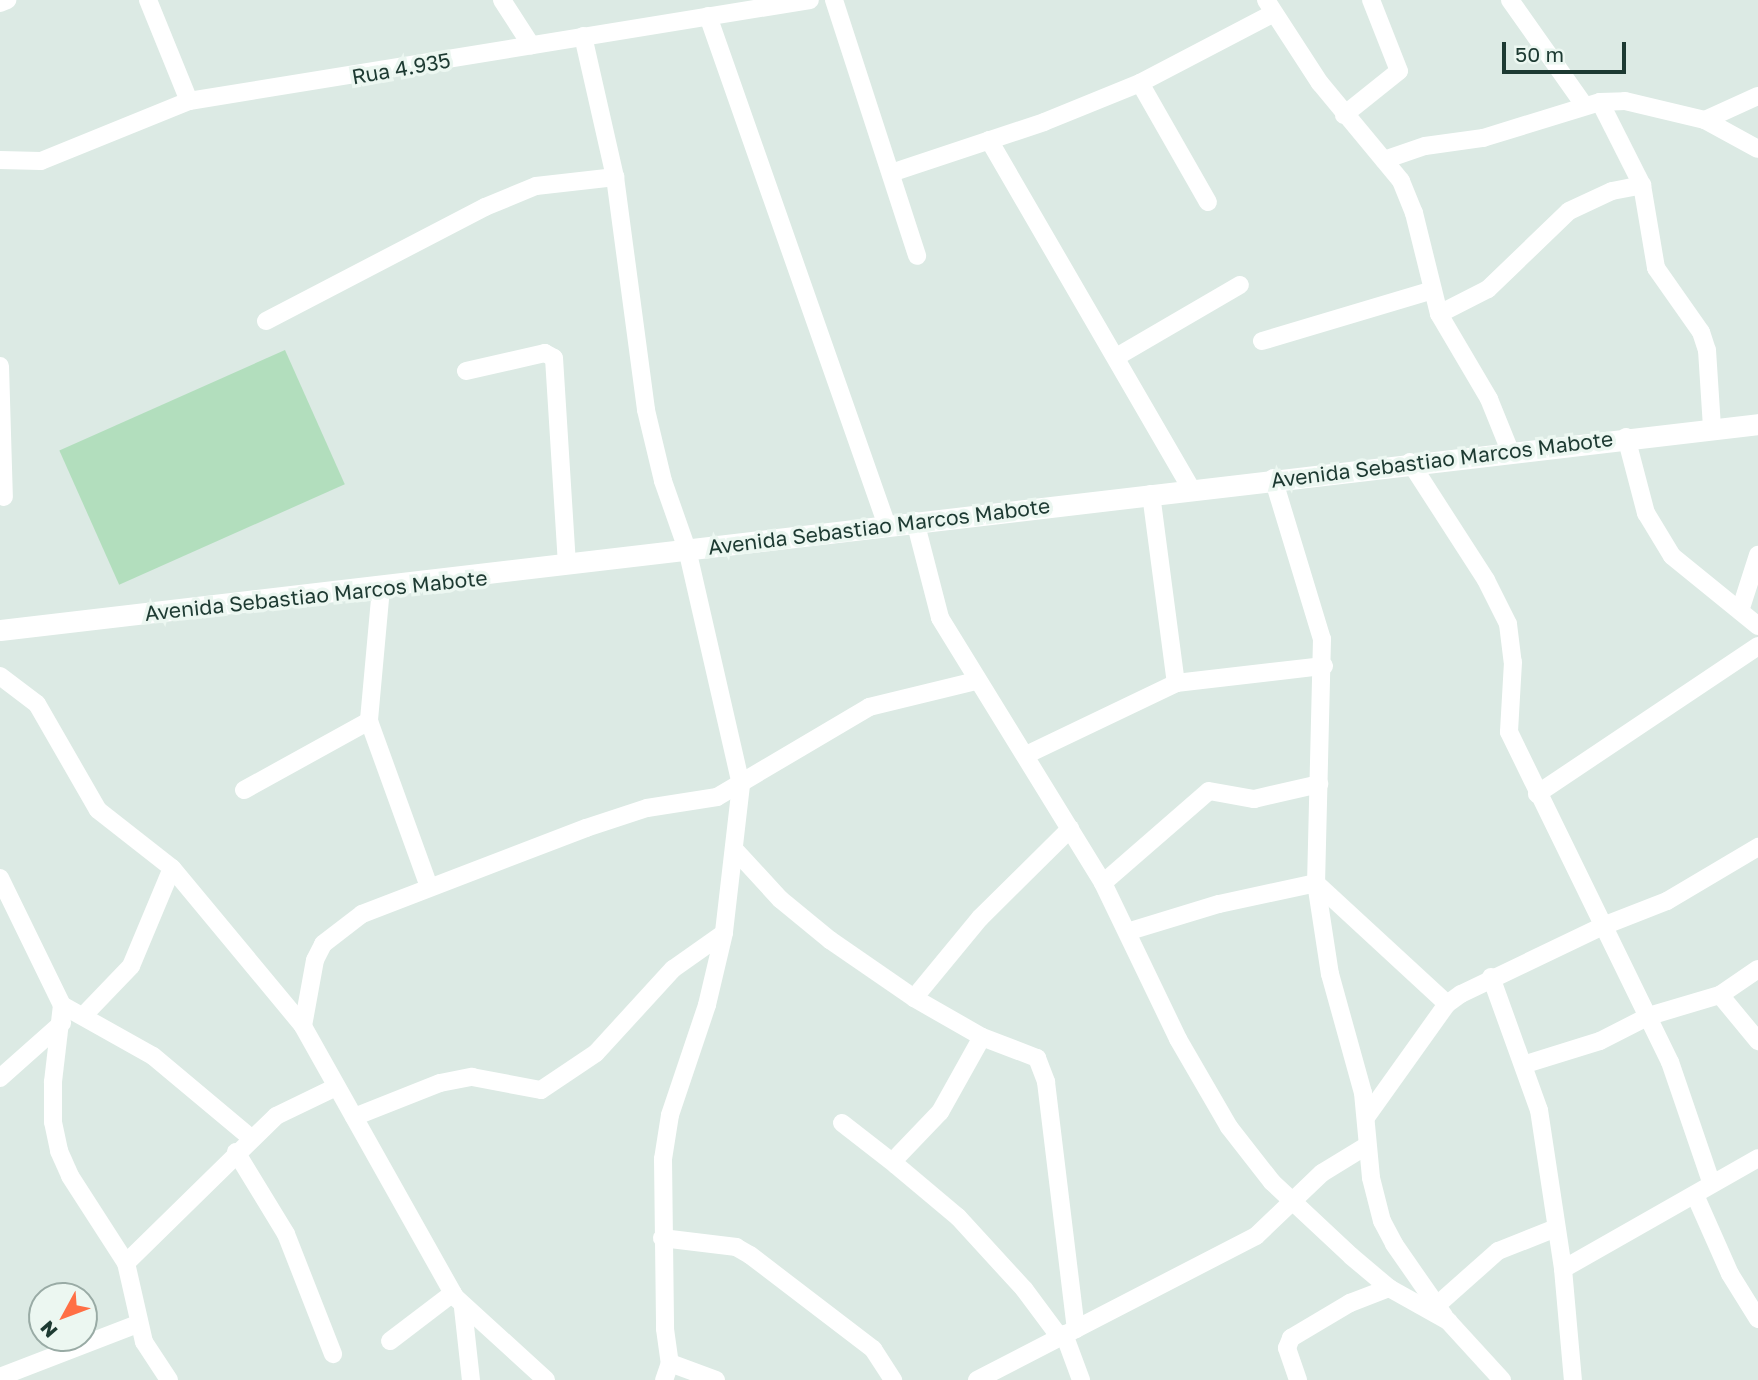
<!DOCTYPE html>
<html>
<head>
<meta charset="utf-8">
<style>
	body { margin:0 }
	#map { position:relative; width:1758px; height:1380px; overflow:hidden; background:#dceae4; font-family:"Golos Text",sans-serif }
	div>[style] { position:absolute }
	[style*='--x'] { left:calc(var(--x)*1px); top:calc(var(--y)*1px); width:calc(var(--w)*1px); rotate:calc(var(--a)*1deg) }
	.green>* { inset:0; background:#b2debd; transform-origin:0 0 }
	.minor>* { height:18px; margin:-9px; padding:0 9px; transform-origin:9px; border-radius:9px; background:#fff }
	.secondary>* { height:21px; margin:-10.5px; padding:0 10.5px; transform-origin:10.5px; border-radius:10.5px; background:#fff }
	span { translate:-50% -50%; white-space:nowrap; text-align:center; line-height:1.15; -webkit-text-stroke:7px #ecf7f1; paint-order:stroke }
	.street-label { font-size:21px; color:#1d3a32 }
	.north { position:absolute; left:28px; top:1282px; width:70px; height:70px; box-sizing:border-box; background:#ecf7f1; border:2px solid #99aba5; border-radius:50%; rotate:229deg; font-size:19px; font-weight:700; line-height:28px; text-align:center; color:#1d3a32 }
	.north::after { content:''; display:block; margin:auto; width:24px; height:32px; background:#ff6f45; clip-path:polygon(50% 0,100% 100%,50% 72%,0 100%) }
	.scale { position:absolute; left:1502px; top:42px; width:124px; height:32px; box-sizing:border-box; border:4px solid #1d3a32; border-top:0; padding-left:9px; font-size:21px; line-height:24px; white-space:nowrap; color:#1d3a32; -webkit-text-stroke:5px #ecf7f1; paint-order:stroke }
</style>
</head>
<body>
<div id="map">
	<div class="green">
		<i style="left:285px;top:350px;width:147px;height:247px;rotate:66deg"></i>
	</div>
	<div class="minor">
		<i style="--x:148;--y:0;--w:109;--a:67.9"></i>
		<i style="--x:502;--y:0;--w:54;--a:57.2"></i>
		<i style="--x:834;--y:0;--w:269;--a:72"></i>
		<i style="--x:1266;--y:0;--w:99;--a:57"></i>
		<i style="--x:1320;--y:83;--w:127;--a:50.4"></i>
		<i style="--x:1401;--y:181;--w:35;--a:68"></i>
		<i style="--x:1414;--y:213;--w:104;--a:76.1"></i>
		<i style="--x:1439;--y:314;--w:99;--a:59.5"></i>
		<i style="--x:1489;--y:399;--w:56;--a:68"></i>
		<i style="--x:1510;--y:0;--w:128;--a:54.8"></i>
		<i style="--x:0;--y:3;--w:8;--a:-23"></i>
		<i style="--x:708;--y:16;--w:537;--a:70.65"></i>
		<i style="--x:583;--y:36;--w:145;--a:77.2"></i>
		<i style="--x:615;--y:177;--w:235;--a:82.4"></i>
		<i style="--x:646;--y:410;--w:73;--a:76.5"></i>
		<i style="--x:663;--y:481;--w:72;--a:70.6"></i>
		<i style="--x:687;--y:549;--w:242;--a:77.1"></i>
		<i style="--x:741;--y:785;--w:149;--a:96.6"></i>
		<i style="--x:724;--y:933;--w:74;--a:103.3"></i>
		<i style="--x:707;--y:1005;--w:116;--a:108.6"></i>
		<i style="--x:670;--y:1115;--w:45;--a:99"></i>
		<i style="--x:663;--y:1159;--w:170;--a:89.3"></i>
		<i style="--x:665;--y:1329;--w:34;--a:82"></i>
		<i style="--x:670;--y:1363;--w:18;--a:109"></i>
		<i style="--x:1140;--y:83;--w:137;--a:60.3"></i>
		<i style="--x:1600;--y:102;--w:93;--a:63.2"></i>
		<i style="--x:1642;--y:185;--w:84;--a:80.4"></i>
		<i style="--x:1656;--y:268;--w:78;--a:54.9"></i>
		<i style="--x:1701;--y:332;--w:19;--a:72"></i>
		<i style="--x:1707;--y:350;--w:78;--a:86.3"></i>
		<i style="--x:1344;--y:115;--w:70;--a:-38.7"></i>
		<i style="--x:1399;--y:71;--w:76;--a:-111.5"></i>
		<i style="--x:1705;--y:120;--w:58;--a:-24.4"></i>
		<i style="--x:989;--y:140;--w:405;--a:59.9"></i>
		<i style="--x:0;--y:160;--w:41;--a:1.4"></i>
		<i style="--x:41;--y:161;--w:160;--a:-22.1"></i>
		<i style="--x:189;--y:101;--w:629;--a:-9.24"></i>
		<i style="--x:1384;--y:160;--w:43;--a:-18.9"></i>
		<i style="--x:1425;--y:146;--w:59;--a:-7.9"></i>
		<i style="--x:1483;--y:138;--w:122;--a:-17.1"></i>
		<i style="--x:1600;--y:102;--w:25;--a:-2"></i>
		<i style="--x:1625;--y:101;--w:82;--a:13.4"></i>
		<i style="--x:1705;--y:120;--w:60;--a:28.7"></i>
		<i style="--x:891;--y:173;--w:161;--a:-18.4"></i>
		<i style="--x:1044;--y:122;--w:104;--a:-22.1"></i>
		<i style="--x:1140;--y:83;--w:151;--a:-27.6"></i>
		<i style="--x:1439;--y:314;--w:55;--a:-27"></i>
		<i style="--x:1488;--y:289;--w:112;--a:-43.9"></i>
		<i style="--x:1569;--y:211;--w:47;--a:-24.9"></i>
		<i style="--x:1612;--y:191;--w:31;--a:-11"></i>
		<i style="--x:266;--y:321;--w:247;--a:-27.5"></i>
		<i style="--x:485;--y:207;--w:55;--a:-22.4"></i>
		<i style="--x:536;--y:186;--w:80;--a:-6.5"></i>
		<i style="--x:1262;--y:341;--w:178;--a:-16.6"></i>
		<i style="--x:1118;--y:356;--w:141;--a:-30.2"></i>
		<i style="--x:0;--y:366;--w:131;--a:88.3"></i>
		<i style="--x:466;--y:371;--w:81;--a:-12.8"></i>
		<i style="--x:545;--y:353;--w:10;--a:29"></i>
		<i style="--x:554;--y:358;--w:207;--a:86.4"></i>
		<i style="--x:1626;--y:437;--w:79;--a:75.3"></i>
		<i style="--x:1646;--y:513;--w:50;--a:58.8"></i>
		<i style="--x:1672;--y:556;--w:111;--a:39.1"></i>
		<i style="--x:1410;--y:462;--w:140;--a:57.2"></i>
		<i style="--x:1486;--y:580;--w:49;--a:63.4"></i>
		<i style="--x:1508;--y:624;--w:38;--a:83"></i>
		<i style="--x:1513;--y:662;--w:70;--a:93.3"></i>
		<i style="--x:1509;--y:732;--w:367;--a:64"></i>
		<i style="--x:1670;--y:1062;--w:127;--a:71.1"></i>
		<i style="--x:1273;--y:478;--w:168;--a:73.1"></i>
		<i style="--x:1322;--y:639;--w:244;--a:91.4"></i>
		<i style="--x:1316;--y:883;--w:92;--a:81.3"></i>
		<i style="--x:1330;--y:974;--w:123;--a:74.5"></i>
		<i style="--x:1363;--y:1093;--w:85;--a:84.6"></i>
		<i style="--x:1371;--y:1178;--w:44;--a:75.7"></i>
		<i style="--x:1382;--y:1221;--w:26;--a:62"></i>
		<i style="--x:1394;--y:1244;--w:88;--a:55.2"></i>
		<i style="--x:1151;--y:494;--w:191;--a:82.5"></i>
		<i style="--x:915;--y:521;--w:100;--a:75.5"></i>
		<i style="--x:940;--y:618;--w:311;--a:58.4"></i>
		<i style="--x:1103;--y:883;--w:173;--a:64.3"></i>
		<i style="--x:1178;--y:1039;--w:102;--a:59.9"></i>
		<i style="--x:1229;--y:1127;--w:70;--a:52"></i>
		<i style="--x:1272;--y:1182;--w:108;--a:43.1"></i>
		<i style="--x:1351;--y:1256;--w:50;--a:40.1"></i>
		<i style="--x:1389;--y:1288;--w:68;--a:29.2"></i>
		<i style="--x:1448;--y:1321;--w:80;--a:47.5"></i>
		<i style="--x:381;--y:588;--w:134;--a:95.2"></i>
		<i style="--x:369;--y:721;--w:177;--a:70.1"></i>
		<i style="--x:1740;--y:611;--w:59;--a:-72.2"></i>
		<i style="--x:0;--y:676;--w:46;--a:37.1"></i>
		<i style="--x:37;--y:704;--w:122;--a:60.1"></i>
		<i style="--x:98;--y:810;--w:94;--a:38.1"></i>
		<i style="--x:172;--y:868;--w:205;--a:50.3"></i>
		<i style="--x:1026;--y:755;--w:166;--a:-25.6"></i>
		<i style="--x:1176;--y:683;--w:149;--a:-6.6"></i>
		<i style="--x:244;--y:790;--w:143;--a:-28.9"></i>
		<i style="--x:1537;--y:794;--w:266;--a:-33.8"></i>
		<i style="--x:735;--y:850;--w:67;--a:47.4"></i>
		<i style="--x:780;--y:899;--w:65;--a:39.4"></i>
		<i style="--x:830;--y:940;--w:102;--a:34.6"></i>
		<i style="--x:914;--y:998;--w:78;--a:29.8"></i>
		<i style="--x:982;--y:1037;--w:59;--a:20.9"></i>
		<i style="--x:1037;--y:1058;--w:26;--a:69"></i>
		<i style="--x:1046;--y:1082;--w:249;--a:83.1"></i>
		<i style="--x:0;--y:878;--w:141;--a:64"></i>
		<i style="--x:62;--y:1005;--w:78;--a:96.7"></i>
		<i style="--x:53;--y:1082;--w:40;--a:90"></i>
		<i style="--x:53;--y:1122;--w:30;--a:78"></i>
		<i style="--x:59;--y:1151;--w:27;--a:66"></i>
		<i style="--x:70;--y:1176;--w:103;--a:57.2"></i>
		<i style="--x:1103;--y:883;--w:140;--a:-41"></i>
		<i style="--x:1209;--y:791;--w:46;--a:10.1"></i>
		<i style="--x:1254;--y:799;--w:67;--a:-13"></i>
		<i style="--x:1316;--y:883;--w:178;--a:42.7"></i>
		<i style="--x:1130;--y:931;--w:93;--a:-16.9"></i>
		<i style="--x:1219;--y:904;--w:99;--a:-12.2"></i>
		<i style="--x:1491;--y:977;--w:141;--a:70.2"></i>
		<i style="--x:1539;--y:1110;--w:161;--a:81.4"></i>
		<i style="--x:1563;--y:1269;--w:111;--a:84.9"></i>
		<i style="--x:1720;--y:995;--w:60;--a:50.4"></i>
		<i style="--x:914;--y:998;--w:104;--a:-50.5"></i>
		<i style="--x:980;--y:918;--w:127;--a:-44.7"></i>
		<i style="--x:62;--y:1005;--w:104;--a:29.3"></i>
		<i style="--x:153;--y:1056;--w:128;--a:39.9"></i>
		<i style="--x:84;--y:1015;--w:68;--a:-46.2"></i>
		<i style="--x:131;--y:966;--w:106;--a:-67.3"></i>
		<i style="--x:982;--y:1037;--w:86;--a:119.2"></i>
		<i style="--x:940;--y:1112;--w:65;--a:133.8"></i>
		<i style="--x:895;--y:1159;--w:6;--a:81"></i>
		<i style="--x:896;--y:1165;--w:81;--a:40"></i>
		<i style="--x:958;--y:1217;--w:98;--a:47.5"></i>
		<i style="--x:1024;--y:1289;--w:59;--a:53.3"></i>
		<i style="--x:1526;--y:1064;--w:77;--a:-17.3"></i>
		<i style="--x:1600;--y:1041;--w:55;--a:-27"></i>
		<i style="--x:1649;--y:1016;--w:74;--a:-16.5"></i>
		<i style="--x:1720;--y:995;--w:46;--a:-34.4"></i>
		<i style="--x:0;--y:1078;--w:83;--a:-41.6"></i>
		<i style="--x:1367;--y:1116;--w:138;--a:-54.5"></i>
		<i style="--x:1447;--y:1004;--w:17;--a:-36"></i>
		<i style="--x:1461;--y:994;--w:157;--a:-25.6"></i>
		<i style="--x:1603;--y:926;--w:69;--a:-21.3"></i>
		<i style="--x:1667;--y:901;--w:106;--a:-30.7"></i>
		<i style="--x:354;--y:1117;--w:92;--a:-21.6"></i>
		<i style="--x:440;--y:1083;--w:33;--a:-11"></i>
		<i style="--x:472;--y:1077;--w:70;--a:10.7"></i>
		<i style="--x:541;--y:1090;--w:66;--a:-33.9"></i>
		<i style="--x:596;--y:1053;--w:114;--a:-47.5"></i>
		<i style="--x:673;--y:969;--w:62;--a:-35.2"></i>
		<i style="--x:842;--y:1123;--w:68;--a:37.9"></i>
		<i style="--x:236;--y:1152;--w:96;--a:58.6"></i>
		<i style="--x:286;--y:1234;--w:129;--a:68.6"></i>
		<i style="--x:1695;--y:1195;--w:86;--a:66.1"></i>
		<i style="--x:1730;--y:1274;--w:53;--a:58.1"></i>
		<i style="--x:662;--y:1238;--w:75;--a:6.9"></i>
		<i style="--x:736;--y:1247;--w:16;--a:30"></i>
		<i style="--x:750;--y:1255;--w:155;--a:37.4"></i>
		<i style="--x:873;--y:1349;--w:37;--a:57"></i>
		<i style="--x:1563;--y:1269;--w:224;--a:-29.6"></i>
		<i style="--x:1436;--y:1306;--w:83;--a:-41.6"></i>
		<i style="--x:1498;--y:1251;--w:62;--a:-21.6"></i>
		<i style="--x:463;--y:1308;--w:72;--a:83.7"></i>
		<i style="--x:1064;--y:1334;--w:49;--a:69.7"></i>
		<i style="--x:390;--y:1341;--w:79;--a:-37.3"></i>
		<i style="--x:670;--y:1363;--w:49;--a:20.3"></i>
		<i style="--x:0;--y:1377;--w:147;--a:-21.1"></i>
		<i style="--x:169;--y:1380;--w:45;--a:-123.3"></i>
		<i style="--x:144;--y:1342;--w:81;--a:-102.8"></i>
		<i style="--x:126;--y:1263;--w:210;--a:-44.4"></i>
		<i style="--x:276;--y:1116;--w:67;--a:-25.8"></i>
		<i style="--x:546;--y:1380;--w:123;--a:-137.6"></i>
		<i style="--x:455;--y:1297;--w:311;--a:-119.3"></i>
		<i style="--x:303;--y:1026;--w:67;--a:-79.7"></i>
		<i style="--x:315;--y:960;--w:18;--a:-63"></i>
		<i style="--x:323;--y:944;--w:49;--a:-37.6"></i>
		<i style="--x:362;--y:914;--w:240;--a:-21"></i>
		<i style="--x:586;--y:828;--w:64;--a:-18.2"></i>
		<i style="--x:647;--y:808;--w:71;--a:-8.9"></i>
		<i style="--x:717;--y:797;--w:177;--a:-30.6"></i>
		<i style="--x:869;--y:707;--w:110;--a:-13.7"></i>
		<i style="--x:977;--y:1380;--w:314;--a:-27.3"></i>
		<i style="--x:1256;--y:1236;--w:91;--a:-43.7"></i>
		<i style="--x:1322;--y:1173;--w:52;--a:-31.5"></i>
		<i style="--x:1298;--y:1380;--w:34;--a:-109"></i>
		<i style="--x:1287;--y:1348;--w:11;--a:-68"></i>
		<i style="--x:1291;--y:1338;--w:69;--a:-30.7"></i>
		<i style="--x:1350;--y:1303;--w:42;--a:-21"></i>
	</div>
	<div class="secondary">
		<i style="--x:0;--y:630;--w:1770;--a:-6.68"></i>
	</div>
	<div class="street-label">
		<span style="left:401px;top:68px;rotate:-10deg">Rua 4.935</span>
		<span style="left:1442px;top:459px;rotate:-7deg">Avenida Sebastiao Marcos Mabote</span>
		<span style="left:879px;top:526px;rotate:-7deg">Avenida Sebastiao Marcos Mabote</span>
		<span style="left:316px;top:595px;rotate:-6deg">Avenida Sebastiao Marcos Mabote</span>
	</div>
	<div class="north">N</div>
	<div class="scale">50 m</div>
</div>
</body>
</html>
